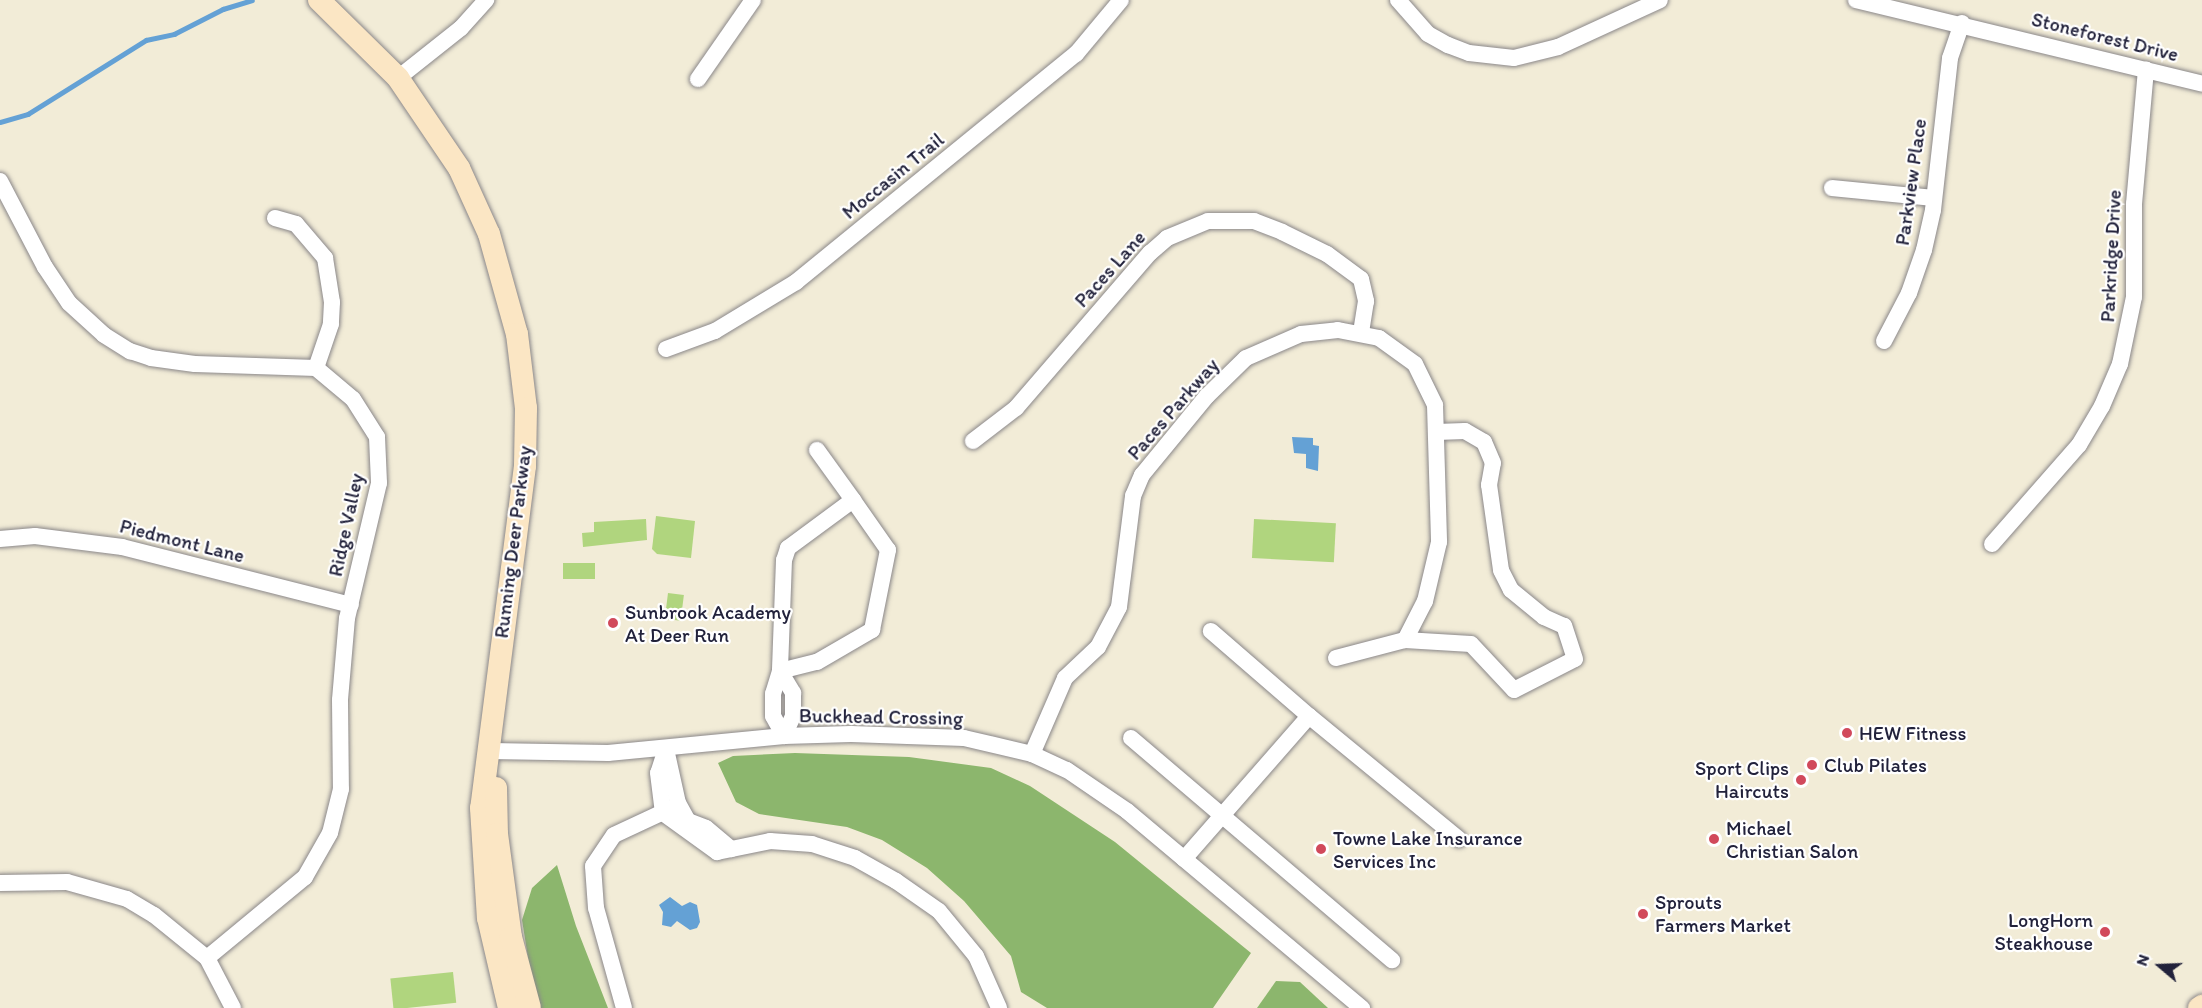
<!DOCTYPE html>
<html>
<head>
<meta charset="utf-8">
<style>
	body { margin:0 }
	#map { position:relative; width:2202px; height:1008px; overflow:hidden; background:#f2ecd7; font-family:Itim,sans-serif }
	div>[style] { position:absolute }
	[style*='--x'] { left:calc(var(--x)*1px); top:calc(var(--y)*1px); width:calc(var(--w)*1px); rotate:calc(var(--a)*1deg) }
	.green>* { inset:0; background:#b0d57e; transform-origin:0 0 }
	.forest>* { inset:0; background:#8cb66d }
	.water>* { inset:0; background:#64a1d5 }
	.stream>* { height:4.5px; margin:-2.25px; padding:0 2.25px; transform-origin:2.25px; border-radius:2.25px; background:#64a1d5 }
	.roads { filter:drop-shadow(0 0 2px #8a8789) drop-shadow(0 0 2px #8a8789) }
	.street>* { height:16px; margin:-8px; padding:0 8px; transform-origin:8px; border-radius:8px; background:#fff }
	.secondary>* { height:22px; margin:-11px; padding:0 11px; transform-origin:11px; border-radius:11px; background:#fbe6c4 }
	.dots>* { width:16px; height:16px; translate:-50% -50%; box-sizing:border-box; border:3px solid #fff; border-radius:50% }
	span { translate:-50% -50%; white-space:nowrap; text-align:center; line-height:1.15; -webkit-text-stroke:4.5px #fff; paint-order:stroke }
	.street-label { font-size:20px; color:#22223b }
	.poi-label { font-size:20px; color:#22223b }
	.left { translate:0 -50%; text-align:left }
	.right { translate:-100% -50%; text-align:right }
	.north { position:absolute; left:2130px; top:936px; width:60px; height:60px; -webkit-text-stroke:4px #fff; paint-order:stroke; rotate:289deg; font-size:16px; font-weight:700; line-height:24px; text-align:center; color:#22223b }
	.north::after { content:''; display:block; margin:auto; width:21px; height:27px; background:#22223b; clip-path:polygon(50% 0,100% 100%,50% 72%,0 100%) }
</style>
</head>
<body>
<div id="map">
	<div class="green">
		<i style="clip-path:polygon(656px 516px,695px 521px,691px 558px,657px 554px,652px 549px)"></i>
		<i style="clip-path:polygon(646px 519px,647px 540px,583px 547px,582px 533px,594px 532px,594px 522px)"></i>
		<i style="left:1254px;top:519px;width:82px;height:39px;rotate:3deg"></i>
		<i style="left:595px;top:563px;width:16px;height:32px;rotate:90deg"></i>
		<i style="left:668px;top:593px;width:16px;height:26px;rotate:7deg"></i>
		<i style="left:453px;top:972px;width:31px;height:63px;rotate:84deg"></i>
	</div>
	<div class="forest">
		<i style="clip-path:polygon(795px 753px,909px 757px,991px 768px,1030px 786px,1115px 842px,1251px 953px,1213px 1008px,1047px 1008px,1021px 992px,1011px 956px,964px 901px,927px 868px,882px 840px,847px 827px,759px 814px,736px 802px,718px 763px,733px 756px)"></i>
		<i style="clip-path:polygon(557px 865px,576px 926px,608px 1008px,536px 1008px,522px 920px,532px 888px)"></i>
		<i style="clip-path:polygon(1276px 981px,1300px 982px,1328px 1008px,1257px 1008px)"></i>
	</div>
	<div class="water">
		<i style="clip-path:polygon(1292px 437px,1313px 438px,1313px 445px,1319px 446px,1318px 471px,1306px 468px,1306px 454px,1294px 453px)"></i>
		<i style="clip-path:polygon(670px 897px,682px 906px,690px 902px,697px 905px,700px 922px,697px 928px,690px 930px,677px 921px,671px 927px,662px 925px,663px 912px,659px 905px)"></i>
	</div>
	<div class="stream">
		<i style="--x:0;--y:122;--w:29;--a:-16"></i>
		<i style="--x:28;--y:114;--w:139;--a:-32.1"></i>
		<i style="--x:146;--y:40;--w:29;--a:-12"></i>
		<i style="--x:174;--y:34;--w:55;--a:-27"></i>
		<i style="--x:223;--y:9;--w:30;--a:-17"></i>
	</div>
	<div class="roads">
		<div class="street">
			<i style="--x:1398;--y:0;--w:45;--a:48.6"></i>
			<i style="--x:1428;--y:34;--w:23;--a:29"></i>
			<i style="--x:1448;--y:45;--w:22;--a:21"></i>
			<i style="--x:1469;--y:53;--w:45;--a:6.3"></i>
			<i style="--x:1514;--y:58;--w:45;--a:-14"></i>
			<i style="--x:1558;--y:47;--w:112;--a:-24.7"></i>
			<i style="--x:1856;--y:0;--w:356;--a:13.6"></i>
			<i style="--x:398;--y:78;--w:80;--a:-38.4"></i>
			<i style="--x:461;--y:28;--w:38;--a:-48"></i>
			<i style="--x:698;--y:79;--w:96;--a:-55.2"></i>
			<i style="--x:0;--y:181;--w:97;--a:62.4"></i>
			<i style="--x:45;--y:267;--w:43;--a:56.3"></i>
			<i style="--x:69;--y:303;--w:47;--a:42.4"></i>
			<i style="--x:104;--y:335;--w:31;--a:32"></i>
			<i style="--x:130;--y:351;--w:22;--a:18"></i>
			<i style="--x:151;--y:358;--w:44;--a:7.8"></i>
			<i style="--x:195;--y:364;--w:121;--a:1.9"></i>
			<i style="--x:316;--y:368;--w:48;--a:40"></i>
			<i style="--x:353;--y:399;--w:45;--a:57.7"></i>
			<i style="--x:377;--y:437;--w:46;--a:87.5"></i>
			<i style="--x:379;--y:483;--w:139;--a:103.3"></i>
			<i style="--x:347;--y:618;--w:82;--a:94.9"></i>
			<i style="--x:340;--y:700;--w:89;--a:89.4"></i>
			<i style="--x:341;--y:789;--w:45;--a:104"></i>
			<i style="--x:330;--y:833;--w:51;--a:119.6"></i>
			<i style="--x:305;--y:877;--w:127;--a:140.4"></i>
			<i style="--x:1832;--y:188;--w:102;--a:5.6"></i>
			<i style="--x:275;--y:218;--w:22;--a:16"></i>
			<i style="--x:296;--y:224;--w:45;--a:49.5"></i>
			<i style="--x:325;--y:258;--w:45;--a:81"></i>
			<i style="--x:332;--y:302;--w:22;--a:93"></i>
			<i style="--x:331;--y:324;--w:46;--a:108.8"></i>
			<i style="--x:1884;--y:341;--w:54;--a:-62.5"></i>
			<i style="--x:1909;--y:293;--w:46;--a:-70.8"></i>
			<i style="--x:1924;--y:250;--w:41;--a:-77.3"></i>
			<i style="--x:1933;--y:210;--w:153;--a:-83.6"></i>
			<i style="--x:1950;--y:58;--w:37;--a:-71"></i>
			<i style="--x:666;--y:349;--w:52;--a:-20.2"></i>
			<i style="--x:715;--y:331;--w:95;--a:-31.2"></i>
			<i style="--x:796;--y:282;--w:361;--a:-39.2"></i>
			<i style="--x:1076;--y:54;--w:70;--a:-50.2"></i>
			<i style="--x:973;--y:441;--w:54;--a:-37.5"></i>
			<i style="--x:1016;--y:408;--w:205;--a:-49.2"></i>
			<i style="--x:1150;--y:253;--w:23;--a:-41"></i>
			<i style="--x:1167;--y:238;--w:44;--a:-22.5"></i>
			<i style="--x:1208;--y:221;--w:46;--a:0"></i>
			<i style="--x:1254;--y:221;--w:30;--a:21"></i>
			<i style="--x:1282;--y:232;--w:50;--a:26.1"></i>
			<i style="--x:1327;--y:254;--w:42;--a:36.3"></i>
			<i style="--x:1361;--y:279;--w:23;--a:77"></i>
			<i style="--x:1366;--y:301;--w:31;--a:99"></i>
			<i style="--x:817;--y:450;--w:62;--a:54.2"></i>
			<i style="--x:0;--y:539;--w:35;--a:-5"></i>
			<i style="--x:35;--y:536;--w:88;--a:7.2"></i>
			<i style="--x:122;--y:547;--w:236;--a:14.2"></i>
			<i style="--x:1992;--y:544;--w:132;--a:-48.7"></i>
			<i style="--x:2079;--y:445;--w:45;--a:-59.5"></i>
			<i style="--x:2102;--y:406;--w:46;--a:-66.8"></i>
			<i style="--x:2120;--y:364;--w:68;--a:-78.2"></i>
			<i style="--x:2134;--y:297;--w:93;--a:-90"></i>
			<i style="--x:2134;--y:204;--w:135;--a:-84.9"></i>
			<i style="--x:1336;--y:658;--w:71;--a:-14.6"></i>
			<i style="--x:1405;--y:640;--w:66;--a:3.5"></i>
			<i style="--x:1471;--y:644;--w:63;--a:46.9"></i>
			<i style="--x:1514;--y:690;--w:68;--a:-26.9"></i>
			<i style="--x:1575;--y:659;--w:35;--a:-108"></i>
			<i style="--x:1564;--y:626;--w:22;--a:-156"></i>
			<i style="--x:1544;--y:617;--w:43;--a:-140.7"></i>
			<i style="--x:1511;--y:590;--w:22;--a:-117"></i>
			<i style="--x:1501;--y:570;--w:86;--a:-98"></i>
			<i style="--x:1489;--y:485;--w:22;--a:-80"></i>
			<i style="--x:1493;--y:463;--w:23;--a:-113"></i>
			<i style="--x:1484;--y:442;--w:22;--a:-150"></i>
			<i style="--x:1465;--y:431;--w:29;--a:178"></i>
			<i style="--x:780;--y:671;--w:38;--a:-14"></i>
			<i style="--x:817;--y:662;--w:64;--a:-30.2"></i>
			<i style="--x:872;--y:630;--w:82;--a:-78.7"></i>
			<i style="--x:888;--y:550;--w:61;--a:-125"></i>
			<i style="--x:853;--y:500;--w:81;--a:143.6"></i>
			<i style="--x:788;--y:548;--w:13;--a:108"></i>
			<i style="--x:784;--y:560;--w:111;--a:92.1"></i>
			<i style="--x:780;--y:671;--w:24;--a:107"></i>
			<i style="--x:773;--y:694;--w:22;--a:90"></i>
			<i style="--x:773;--y:716;--w:23;--a:61"></i>
			<i style="--x:780;--y:671;--w:26;--a:59"></i>
			<i style="--x:793;--y:693;--w:23;--a:90"></i>
			<i style="--x:793;--y:716;--w:22;--a:114"></i>
			<i style="--x:1309;--y:716;--w:194;--a:39.4"></i>
			<i style="--x:1131;--y:738;--w:343;--a:40.4"></i>
			<i style="--x:666;--y:749;--w:25;--a:108"></i>
			<i style="--x:658;--y:773;--w:40;--a:82.9"></i>
			<i style="--x:663;--y:813;--w:67;--a:35.8"></i>
			<i style="--x:717;--y:852;--w:54;--a:-11.7"></i>
			<i style="--x:770;--y:841;--w:42;--a:4.1"></i>
			<i style="--x:812;--y:844;--w:45;--a:18"></i>
			<i style="--x:855;--y:858;--w:47;--a:29.3"></i>
			<i style="--x:896;--y:881;--w:52;--a:34.9"></i>
			<i style="--x:939;--y:911;--w:58;--a:50.6"></i>
			<i style="--x:976;--y:956;--w:57;--a:66.1"></i>
			<i style="--x:666;--y:749;--w:55;--a:77.5"></i>
			<i style="--x:678;--y:803;--w:21;--a:61"></i>
			<i style="--x:688;--y:821;--w:19;--a:21"></i>
			<i style="--x:706;--y:828;--w:33;--a:40"></i>
			<i style="--x:490;--y:751;--w:118;--a:1"></i>
			<i style="--x:608;--y:753;--w:177;--a:-5.5"></i>
			<i style="--x:784;--y:736;--w:67;--a:-1.7"></i>
			<i style="--x:851;--y:734;--w:113;--a:2"></i>
			<i style="--x:964;--y:738;--w:70;--a:13.2"></i>
			<i style="--x:1032;--y:754;--w:38;--a:25"></i>
			<i style="--x:1067;--y:770;--w:73;--a:34.3"></i>
			<i style="--x:1127;--y:811;--w:307;--a:40"></i>
			<i style="--x:1032;--y:754;--w:83;--a:-66.5"></i>
			<i style="--x:1065;--y:678;--w:45;--a:-43.2"></i>
			<i style="--x:1098;--y:647;--w:45;--a:-62.3"></i>
			<i style="--x:1119;--y:607;--w:112;--a:-82.8"></i>
			<i style="--x:1133;--y:496;--w:23;--a:-67"></i>
			<i style="--x:1142;--y:475;--w:102;--a:-50.6"></i>
			<i style="--x:1207;--y:396;--w:54;--a:-44.3"></i>
			<i style="--x:1246;--y:358;--w:60;--a:-23.6"></i>
			<i style="--x:1301;--y:334;--w:37;--a:-6"></i>
			<i style="--x:1338;--y:330;--w:42;--a:11"></i>
			<i style="--x:1379;--y:338;--w:44;--a:35.8"></i>
			<i style="--x:1415;--y:364;--w:46;--a:64"></i>
			<i style="--x:1435;--y:405;--w:137;--a:88.3"></i>
			<i style="--x:1439;--y:542;--w:61;--a:103.3"></i>
			<i style="--x:1425;--y:601;--w:44;--a:117.1"></i>
			<i style="--x:1184;--y:859;--w:190;--a:-48.8"></i>
			<i style="--x:1309;--y:716;--w:130;--a:-139.1"></i>
			<i style="--x:0;--y:883;--w:67;--a:-0.9"></i>
			<i style="--x:67;--y:882;--w:62;--a:15.8"></i>
			<i style="--x:127;--y:899;--w:31;--a:31"></i>
			<i style="--x:154;--y:915;--w:68;--a:39.1"></i>
			<i style="--x:207;--y:958;--w:56;--a:62.5"></i>
			<i style="--x:624;--y:1008;--w:104;--a:-105.6"></i>
			<i style="--x:596;--y:908;--w:42;--a:-94.1"></i>
			<i style="--x:593;--y:866;--w:37;--a:-56"></i>
			<i style="--x:614;--y:835;--w:71;--a:-25.1"></i>
		</div>
		<div class="secondary">
			<i style="--x:319;--y:0;--w:111;--a:44.6"></i>
			<i style="--x:398;--y:78;--w:109;--a:55.9"></i>
			<i style="--x:459;--y:168;--w:72;--a:65.6"></i>
			<i style="--x:489;--y:234;--w:104;--a:74.4"></i>
			<i style="--x:517;--y:334;--w:75;--a:83.1"></i>
			<i style="--x:526;--y:408;--w:58;--a:91"></i>
			<i style="--x:525;--y:466;--w:345;--a:97.3"></i>
			<i style="--x:481;--y:808;--w:110;--a:86.4"></i>
			<i style="--x:488;--y:918;--w:92;--a:76.9"></i>
			<i style="--x:496;--y:788;--w:46;--a:88.8"></i>
			<i style="--x:497;--y:834;--w:104;--a:82.3"></i>
			<i style="--x:511;--y:937;--w:73;--a:75"></i>
			<i style="--x:2199;--y:1008;--w:4;--a:-34"></i>
		</div>
	</div>
	<div class="dots">
		<i style="left:613px;top:623px;background:#d1495b"></i>
		<i style="left:1847px;top:733px;background:#d1495b"></i>
		<i style="left:1812px;top:765px;background:#d1495b"></i>
		<i style="left:1801px;top:780px;background:#d1495b"></i>
		<i style="left:1714px;top:839px;background:#d1495b"></i>
		<i style="left:1321px;top:849px;background:#d1495b"></i>
		<i style="left:1643px;top:914px;background:#d1495b"></i>
		<i style="left:2105px;top:932px;background:#d1495b"></i>
	</div>
	<div class="street-label">
		<span style="left:2105px;top:37px;rotate:14deg">Stoneforest Drive</span>
		<span style="left:893px;top:176px;rotate:-39deg">Moccasin Trail</span>
		<span style="left:1911px;top:182px;rotate:-82deg">Parkview Place</span>
		<span style="left:2111px;top:256px;rotate:-87deg">Parkridge Drive</span>
		<span style="left:1110px;top:269px;rotate:-48deg">Paces Lane</span>
		<span style="left:1173px;top:409px;rotate:-49deg">Paces Parkway</span>
		<span style="left:346px;top:525px;rotate:-78deg">Ridge Valley</span>
		<span style="left:182px;top:541px;rotate:14deg">Piedmont Lane</span>
		<span style="left:513px;top:542px;rotate:-83deg">Running Deer Parkway</span>
		<span style="left:881px;top:717px;rotate:1deg">Buckhead Crossing</span>
	</div>
	<div class="poi-label">
		<span class="left" style="left:625px;top:624px">Sunbrook Academy<br>At Deer Run</span>
		<span class="left" style="left:1859px;top:733px">HEW Fitness</span>
		<span class="left" style="left:1824px;top:765px">Club Pilates</span>
		<span class="right" style="left:1789px;top:780px">Sport Clips<br>Haircuts</span>
		<span class="left" style="left:1726px;top:840px">Michael<br>Christian Salon</span>
		<span class="left" style="left:1333px;top:850px">Towne Lake Insurance<br>Services Inc</span>
		<span class="left" style="left:1655px;top:914px">Sprouts<br>Farmers Market</span>
		<span class="right" style="left:2093px;top:932px">LongHorn<br>Steakhouse</span>
	</div>
	<div class="north">N</div>
</div>
</body>
</html>
